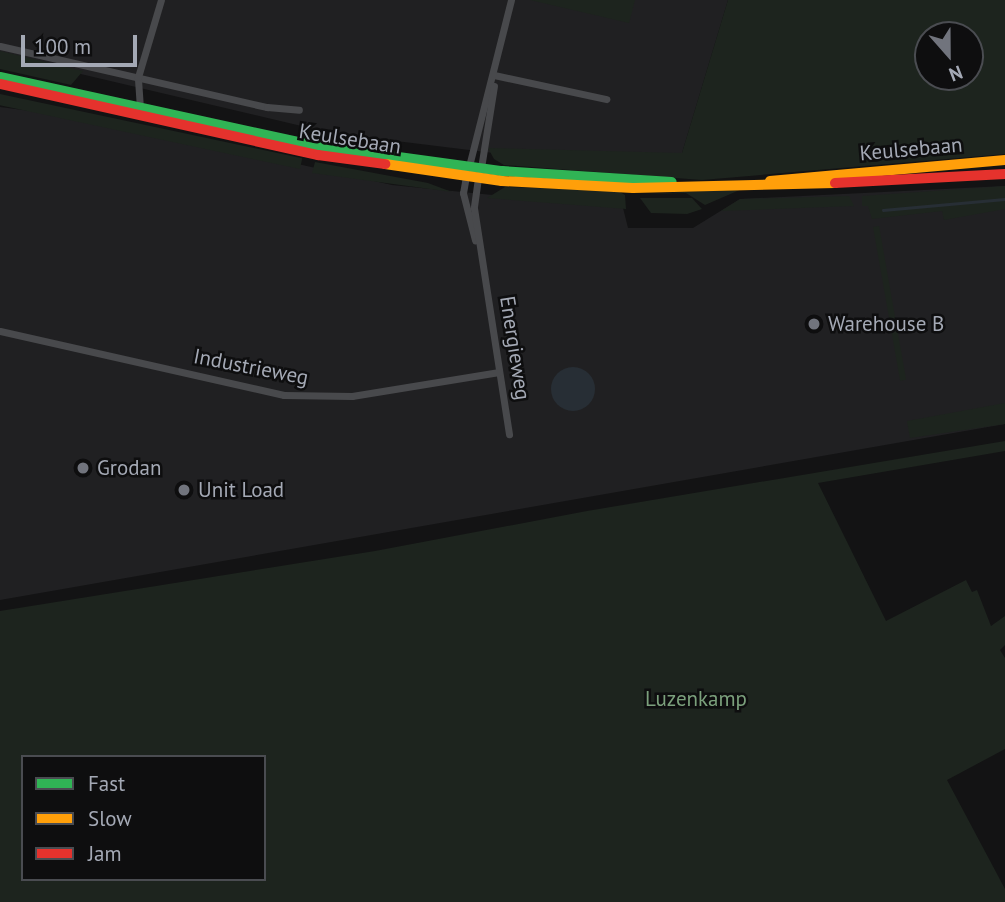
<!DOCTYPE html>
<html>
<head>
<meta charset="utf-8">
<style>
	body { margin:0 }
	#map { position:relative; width:1005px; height:902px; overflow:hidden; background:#131314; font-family:"PT Sans",sans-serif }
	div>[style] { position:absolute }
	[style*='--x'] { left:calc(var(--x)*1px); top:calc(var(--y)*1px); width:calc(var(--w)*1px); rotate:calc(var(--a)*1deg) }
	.built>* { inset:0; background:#202022 }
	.green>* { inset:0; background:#1d241e; transform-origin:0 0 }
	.water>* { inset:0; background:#272e35 }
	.round { border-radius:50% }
	.stream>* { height:2.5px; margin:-1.25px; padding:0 1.25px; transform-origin:1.25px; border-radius:1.25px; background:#272e35 }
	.street>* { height:7px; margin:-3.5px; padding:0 3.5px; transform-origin:3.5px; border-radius:3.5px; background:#48494c }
	.fast>* { height:10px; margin:-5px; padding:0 5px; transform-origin:5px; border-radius:5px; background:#30b455 }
	.slow>* { height:10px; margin:-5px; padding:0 5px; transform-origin:5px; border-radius:5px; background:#ff9f0a }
	.jam>* { height:10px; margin:-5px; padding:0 5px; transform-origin:5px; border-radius:5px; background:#e5322d }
	.dots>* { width:19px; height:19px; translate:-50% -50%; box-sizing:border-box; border:4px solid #0e0e0f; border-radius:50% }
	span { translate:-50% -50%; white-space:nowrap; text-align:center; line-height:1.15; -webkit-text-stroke:5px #0e0e0f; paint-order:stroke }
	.street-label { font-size:21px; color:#a4a9b5 }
	.poi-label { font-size:21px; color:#a4a9b5 }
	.left { translate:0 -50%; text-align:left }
	.park-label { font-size:21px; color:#7ba07c }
	.legend { position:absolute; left:21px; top:755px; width:245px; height:126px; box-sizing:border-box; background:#0e0e0f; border:2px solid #4a4c51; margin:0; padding:9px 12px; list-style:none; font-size:21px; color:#a4a9b5 }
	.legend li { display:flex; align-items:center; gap:14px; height:35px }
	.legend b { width:35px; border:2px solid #4a4c51 }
	.north { position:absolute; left:914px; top:21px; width:70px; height:70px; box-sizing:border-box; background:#0e0e0f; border:2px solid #4a4c51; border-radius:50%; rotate:159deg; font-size:19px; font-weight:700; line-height:28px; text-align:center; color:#a4a9b5 }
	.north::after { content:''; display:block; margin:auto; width:24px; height:32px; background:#71747d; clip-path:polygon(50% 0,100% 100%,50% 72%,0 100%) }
	.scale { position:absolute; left:21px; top:35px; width:116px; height:32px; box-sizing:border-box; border:4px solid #a4a9b5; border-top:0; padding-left:9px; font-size:21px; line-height:24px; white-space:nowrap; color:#a4a9b5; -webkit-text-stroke:5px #0e0e0f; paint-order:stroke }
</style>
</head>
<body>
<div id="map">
	<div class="built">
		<i style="clip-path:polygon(0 0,728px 0,682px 153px,550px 160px,331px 133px,0 55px)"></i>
		<i style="clip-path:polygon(0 107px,100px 120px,392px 185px,623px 208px,628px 228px,693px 228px,740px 199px,1005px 186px,1005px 424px,0 600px)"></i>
	</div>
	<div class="green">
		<i style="clip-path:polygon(530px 0,635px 0,629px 23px)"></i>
		<i style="clip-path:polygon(evenodd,728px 0,1005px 0,1005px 154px,702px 180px,504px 165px,494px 159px,488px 148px,682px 153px,728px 0,928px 35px,970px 35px,970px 77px,928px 77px,928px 35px)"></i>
		<i style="clip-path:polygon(0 51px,83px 71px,71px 85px,0 69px)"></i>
		<i style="left:0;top:94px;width:309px;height:11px;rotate:12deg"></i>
		<i style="clip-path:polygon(315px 162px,428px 183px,452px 192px,312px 173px)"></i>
		<i style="clip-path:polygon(1005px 186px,1005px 209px,944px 220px,942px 211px,872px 219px,868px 206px,862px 206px,862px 196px)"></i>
		<i style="clip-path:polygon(505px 187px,618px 191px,625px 195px,626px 209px,487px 198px)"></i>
		<i style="clip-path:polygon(742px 189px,705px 205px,686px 193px,646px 194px)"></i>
		<i style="clip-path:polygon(849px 196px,854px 206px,721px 211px,740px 199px)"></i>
		<i style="clip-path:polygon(640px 198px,692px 198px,702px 209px,687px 214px,651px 213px)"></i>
		<i style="left:879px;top:226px;width:156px;height:6px;rotate:80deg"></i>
		<i style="clip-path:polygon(1005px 403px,1005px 424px,910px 438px,907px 421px)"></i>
		<i style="clip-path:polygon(evenodd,1005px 441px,1005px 451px,818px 483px,886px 621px,966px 580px,972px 592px,977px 590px,991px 626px,1005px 616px,1005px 645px,1000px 650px,1005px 658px,1005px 749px,947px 780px,1005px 889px,1005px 902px,0 902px,0 611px,375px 551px,587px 511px,1005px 441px,23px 757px,264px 757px,264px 879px,23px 879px,23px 757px)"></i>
	</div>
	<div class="water">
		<i class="round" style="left:551px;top:367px;width:44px;height:44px"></i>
	</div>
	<div class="stream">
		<i style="--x:883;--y:210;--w:122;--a:-5.2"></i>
	</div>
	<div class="street">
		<i style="--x:0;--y:46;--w:274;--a:12.9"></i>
		<i style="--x:267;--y:107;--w:32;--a:5"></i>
		<i style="--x:494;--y:75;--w:115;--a:12.1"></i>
		<i style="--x:140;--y:108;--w:31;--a:-94"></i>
		<i style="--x:138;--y:77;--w:80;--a:-73.4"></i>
		<i style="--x:469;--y:166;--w:171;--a:-75.8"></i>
		<i style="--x:481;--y:168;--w:83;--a:-81"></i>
		<i style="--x:466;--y:176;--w:17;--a:100"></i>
		<i style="--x:463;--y:193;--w:49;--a:75.7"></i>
		<i style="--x:478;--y:178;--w:30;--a:98"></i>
		<i style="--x:474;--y:208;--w:229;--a:81.2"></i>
		<i style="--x:0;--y:331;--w:291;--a:12.7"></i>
		<i style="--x:284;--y:395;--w:68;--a:0.8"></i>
		<i style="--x:352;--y:396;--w:149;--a:-9.3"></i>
	</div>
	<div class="fast">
		<i style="--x:0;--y:77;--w:318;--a:12.3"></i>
		<i style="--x:311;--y:145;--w:193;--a:7.8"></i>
		<i style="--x:502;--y:171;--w:170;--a:3.7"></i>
	</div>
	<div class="slow">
		<i style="--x:385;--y:164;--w:118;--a:8.3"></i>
		<i style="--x:502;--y:181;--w:131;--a:3.1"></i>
		<i style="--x:633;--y:188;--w:202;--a:-1.4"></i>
		<i style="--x:770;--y:181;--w:236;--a:-5.1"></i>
	</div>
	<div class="jam">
		<i style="--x:0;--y:84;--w:326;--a:12.6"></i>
		<i style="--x:318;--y:155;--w:68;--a:7.7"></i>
		<i style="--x:835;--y:183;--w:170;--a:-3"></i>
	</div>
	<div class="dots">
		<i style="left:814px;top:324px;background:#71747d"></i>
		<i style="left:83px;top:468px;background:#71747d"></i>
		<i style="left:184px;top:490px;background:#71747d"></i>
	</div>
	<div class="street-label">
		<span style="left:350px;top:139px;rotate:9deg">Keulsebaan</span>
		<span style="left:911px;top:149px;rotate:-5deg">Keulsebaan</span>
		<span style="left:515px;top:348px;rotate:81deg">Energieweg</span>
		<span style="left:251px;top:367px;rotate:11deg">Industrieweg</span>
	</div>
	<div class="poi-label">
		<span class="left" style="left:828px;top:324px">Warehouse B</span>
		<span class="left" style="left:97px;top:468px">Grodan</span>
		<span class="left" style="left:198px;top:490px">Unit Load</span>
	</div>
	<div class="park-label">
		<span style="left:696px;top:699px">Luzenkamp</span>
	</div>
	<ul class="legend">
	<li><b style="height:9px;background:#30b455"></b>Fast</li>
	<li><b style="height:9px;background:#ff9f0a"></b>Slow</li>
	<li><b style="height:9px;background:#e5322d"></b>Jam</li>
	</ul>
	<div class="north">N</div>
	<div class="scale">100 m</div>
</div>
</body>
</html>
